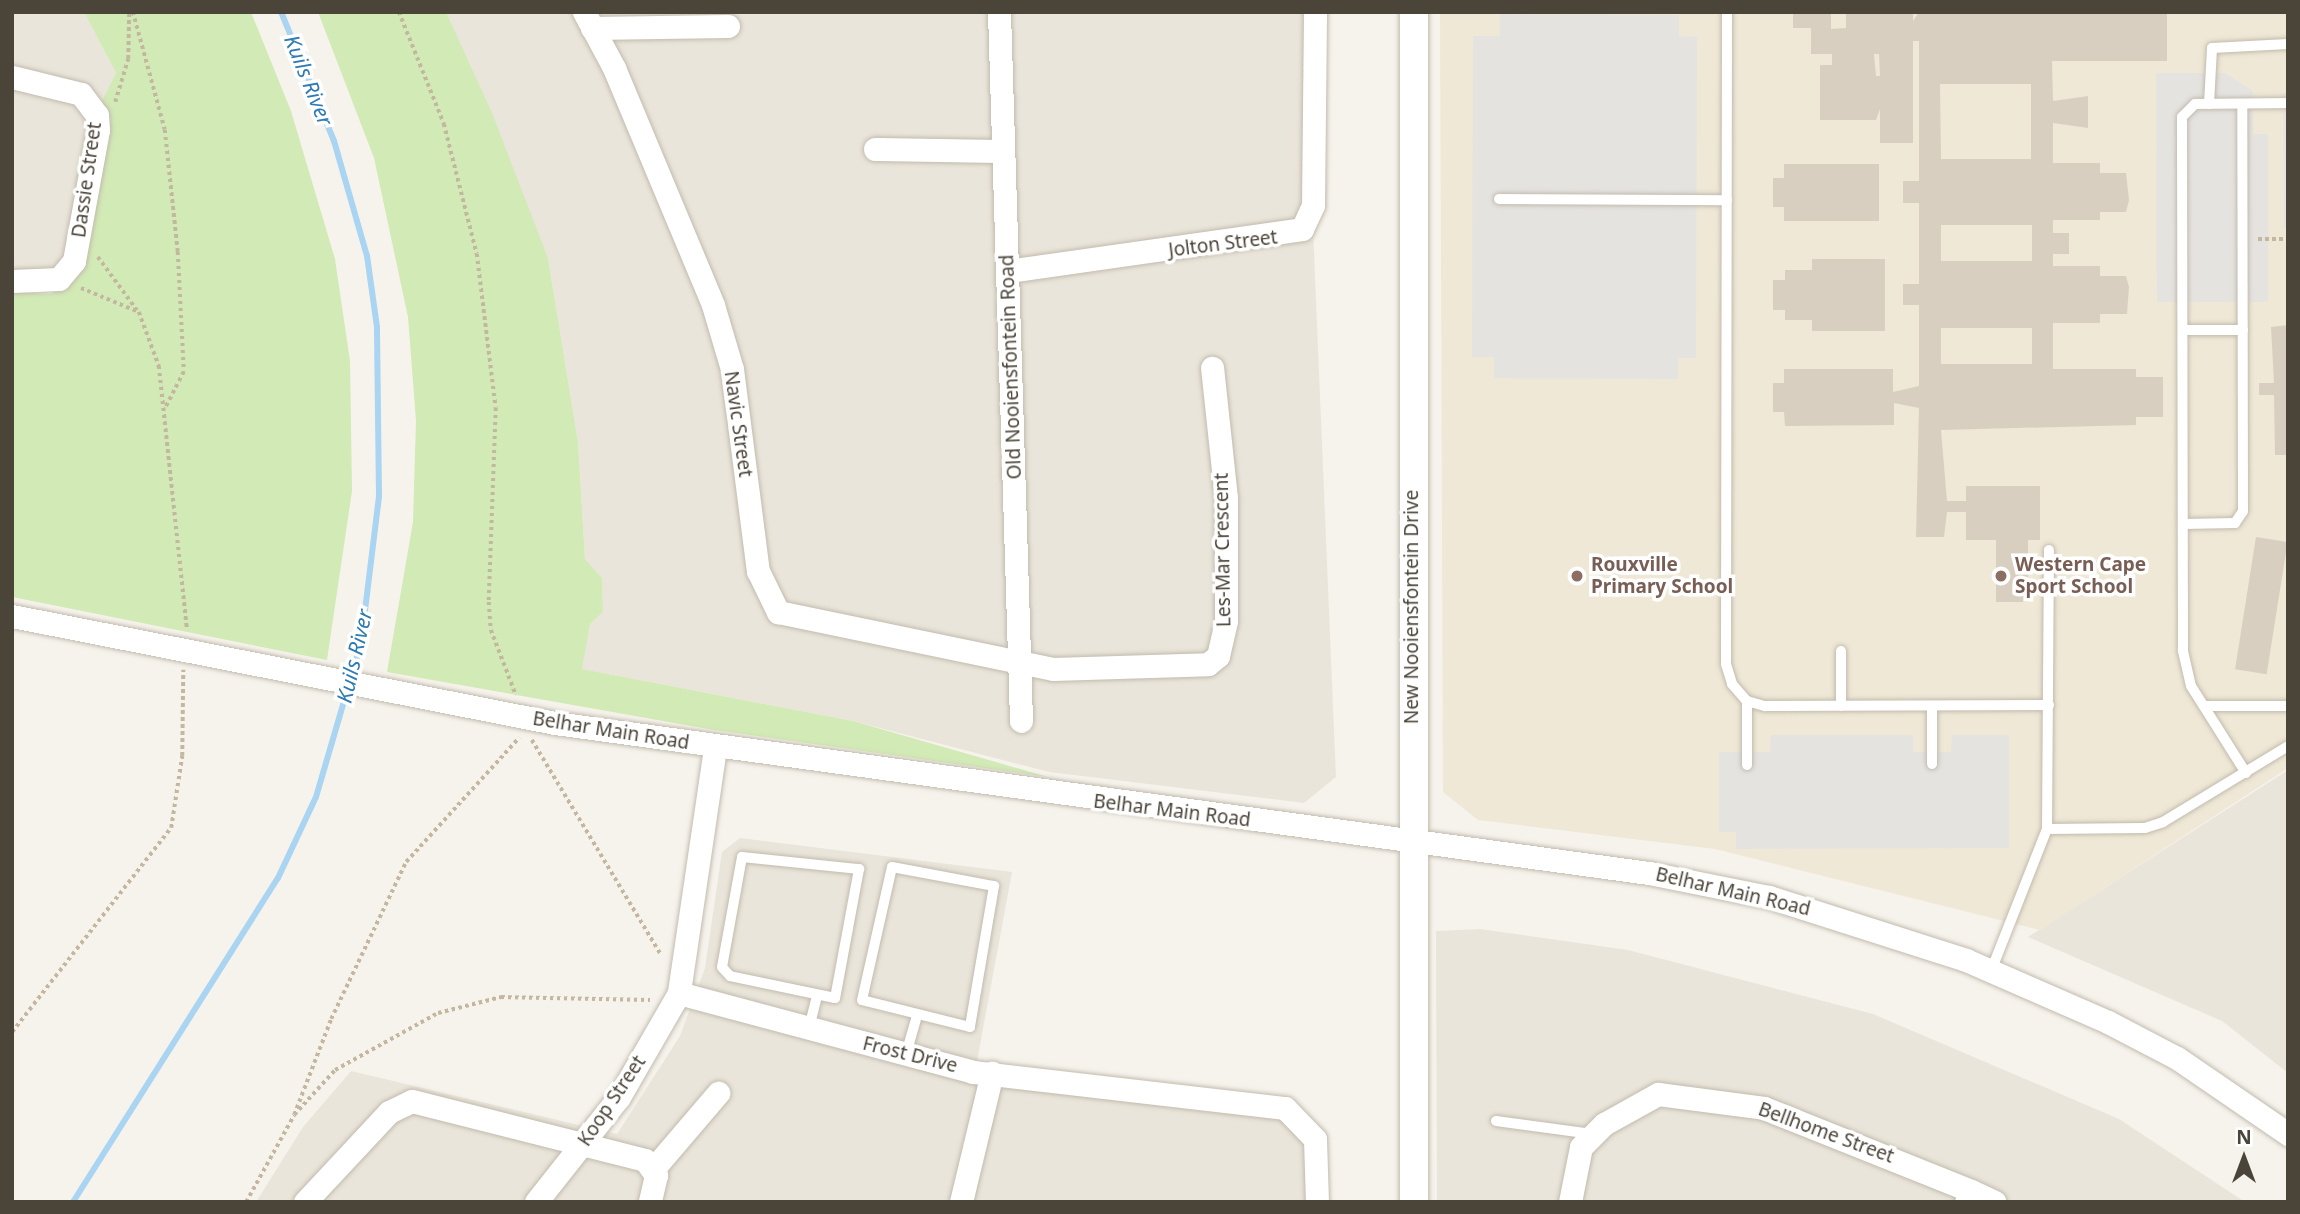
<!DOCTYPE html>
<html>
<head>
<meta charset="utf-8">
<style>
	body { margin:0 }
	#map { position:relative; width:2300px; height:1214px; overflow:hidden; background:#f6f3ec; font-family:"Noto Sans",sans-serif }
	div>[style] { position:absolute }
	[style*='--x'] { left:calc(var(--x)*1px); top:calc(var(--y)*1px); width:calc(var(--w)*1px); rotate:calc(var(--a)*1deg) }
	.residential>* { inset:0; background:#eae5da }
	.education>* { inset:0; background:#efe8d6 }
	.green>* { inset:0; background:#d2eab5 }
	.parking>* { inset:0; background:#e5e3e0 }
	.stream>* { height:6px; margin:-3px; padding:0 3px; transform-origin:3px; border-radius:3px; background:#a9d4f2 }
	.building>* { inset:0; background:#d8cfc1; transform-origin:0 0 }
	.path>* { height:3.5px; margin-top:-1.75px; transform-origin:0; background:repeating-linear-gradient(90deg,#c4b79f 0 3.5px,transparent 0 7px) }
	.roads { filter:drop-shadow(0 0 2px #c2bbae) drop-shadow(0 0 2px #c2bbae) }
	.service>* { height:10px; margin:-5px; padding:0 5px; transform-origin:5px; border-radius:5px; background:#fff }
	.minor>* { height:23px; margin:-11.5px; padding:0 11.5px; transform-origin:11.5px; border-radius:11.5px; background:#fff }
	.tertiary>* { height:28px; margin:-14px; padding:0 14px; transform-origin:14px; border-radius:14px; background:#fff }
	.dots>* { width:19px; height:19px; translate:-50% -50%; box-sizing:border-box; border:4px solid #fff; border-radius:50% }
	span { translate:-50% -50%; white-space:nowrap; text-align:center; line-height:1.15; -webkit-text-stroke:7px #fff; paint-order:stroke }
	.street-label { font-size:19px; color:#4b4439 }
	.education-label { font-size:19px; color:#785e54; font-weight:700 }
	.left { translate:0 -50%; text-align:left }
	.water-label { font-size:21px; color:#2e7ab2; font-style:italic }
	.frame { position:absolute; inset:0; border:14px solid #4b4439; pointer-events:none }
	.north { position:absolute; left:2209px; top:1123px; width:70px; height:70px; -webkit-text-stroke:5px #fff; paint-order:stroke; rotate:0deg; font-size:19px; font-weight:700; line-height:28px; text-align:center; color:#4b4439 }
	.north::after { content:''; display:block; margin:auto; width:24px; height:32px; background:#4b4439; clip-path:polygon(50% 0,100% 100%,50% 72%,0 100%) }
</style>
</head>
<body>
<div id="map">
	<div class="residential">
		<i style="clip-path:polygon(12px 12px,84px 12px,116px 73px,97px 115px,68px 272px,12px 281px)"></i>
		<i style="clip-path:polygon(446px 12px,1313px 12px,1312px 205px,1336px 777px,1304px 803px,1049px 772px,853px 721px,581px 669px,590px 624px,603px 612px,602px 578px,585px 559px,578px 442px,548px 258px)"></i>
		<i style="clip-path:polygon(2288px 770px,2288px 1073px,2222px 1021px,2028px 937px)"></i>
		<i style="clip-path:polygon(740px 838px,1012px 872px,976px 1067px,1296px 1111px,1319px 1202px,256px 1202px,303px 1127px,351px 1071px,617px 1134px,680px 1036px,705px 968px,722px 852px)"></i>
		<i style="clip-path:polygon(1480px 929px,1628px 950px,1873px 1014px,2119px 1119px,2245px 1202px,1437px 1202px,1436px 931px)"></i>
	</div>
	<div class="education">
		<i style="clip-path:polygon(1440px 12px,2288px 12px,2288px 768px,2040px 930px,1715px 849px,1478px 820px,1443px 792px)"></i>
	</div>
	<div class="green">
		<i style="clip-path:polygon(84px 12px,251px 12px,291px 111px,335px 259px,350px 361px,352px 491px,327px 660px,12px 597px,12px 292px,51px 294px,82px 270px,109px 135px,102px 101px,116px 73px)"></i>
		<i style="clip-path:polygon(318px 12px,446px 12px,492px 113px,548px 258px,578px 442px,585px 559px,602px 578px,603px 612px,590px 624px,582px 669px,853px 721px,1048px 777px,714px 730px,387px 672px,413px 522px,416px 421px,408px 317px,374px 158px)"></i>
	</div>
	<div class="parking">
		<i style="clip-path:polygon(1500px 14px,1679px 15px,1679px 36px,1697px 37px,1696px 358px,1678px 358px,1678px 379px,1494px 378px,1494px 357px,1472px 357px,1473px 36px,1500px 36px)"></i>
		<i style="clip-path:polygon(2156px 73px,2225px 73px,2253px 91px,2253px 134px,2268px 134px,2268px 302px,2157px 302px)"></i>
		<i style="clip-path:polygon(2283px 93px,2288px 93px,2288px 228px,2284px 228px)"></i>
		<i style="clip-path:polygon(1771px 735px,1913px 735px,1913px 752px,1951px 752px,1952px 735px,2009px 735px,2009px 848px,1736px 849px,1736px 832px,1719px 832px,1719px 752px,1770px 752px)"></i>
	</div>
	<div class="stream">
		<i style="--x:73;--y:1202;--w:383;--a:-57.7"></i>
		<i style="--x:278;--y:878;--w:89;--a:-64.9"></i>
		<i style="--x:316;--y:797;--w:160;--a:-73.7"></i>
		<i style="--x:361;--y:643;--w:148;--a:-83"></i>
		<i style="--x:379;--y:496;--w:169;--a:-90.7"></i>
		<i style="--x:377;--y:327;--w:72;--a:-98"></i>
		<i style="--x:367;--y:256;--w:120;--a:-106"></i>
		<i style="--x:334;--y:141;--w:139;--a:-112.3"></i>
	</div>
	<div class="building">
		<i style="clip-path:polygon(evenodd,1831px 12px,1831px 29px,1846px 28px,1846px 12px,1913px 12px,1913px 21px,1919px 12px,2167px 14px,2167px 61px,2052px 61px,2053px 101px,2088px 96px,2088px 128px,2053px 123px,2053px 163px,2100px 163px,2100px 173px,2126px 173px,2129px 200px,2126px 212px,2100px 212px,2100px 220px,2053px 220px,2053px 233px,2069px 233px,2069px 254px,2053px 254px,2053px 266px,2100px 266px,2100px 276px,2126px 276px,2129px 287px,2127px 314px,2100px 314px,2100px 323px,2053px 323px,2053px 369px,2136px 369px,2136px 377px,2163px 377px,2163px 417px,2136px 417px,2136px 425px,1941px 430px,1947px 501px,1966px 501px,1966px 486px,2040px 486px,2040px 540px,2028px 540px,2028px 602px,1996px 602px,1996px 540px,1966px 540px,1966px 512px,1947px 512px,1944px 537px,1916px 537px,1919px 408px,1894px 403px,1894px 425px,1785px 426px,1784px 412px,1773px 412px,1773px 383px,1784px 383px,1784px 369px,1893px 369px,1893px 392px,1919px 386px,1919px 305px,1903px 305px,1903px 284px,1919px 284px,1919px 203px,1903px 203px,1903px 181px,1919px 181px,1919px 41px,1913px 41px,1913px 143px,1880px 143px,1880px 109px,1876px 120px,1820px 120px,1820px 65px,1832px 65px,1832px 54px,1811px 54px,1811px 28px,1793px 28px,1793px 14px,1831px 12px,1874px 54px,1879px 54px,1880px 76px,1876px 76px,1874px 54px,1831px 12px,1940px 84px,2031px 84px,2031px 159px,1941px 159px,1940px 84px,1831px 12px,1941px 225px,2032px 225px,2032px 261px,1941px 261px,1941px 225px,1831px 12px,1941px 328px,2032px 328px,2032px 364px,1941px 364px,1941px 328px)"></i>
		<i style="clip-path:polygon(1784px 164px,1879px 164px,1879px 221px,1784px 221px,1784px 207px,1773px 207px,1773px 178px,1784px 178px)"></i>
		<i style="clip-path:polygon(1812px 259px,1885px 259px,1885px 331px,1812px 331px,1812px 320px,1785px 320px,1785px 310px,1773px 310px,1773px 280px,1785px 280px,1785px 270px,1812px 270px)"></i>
		<i style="clip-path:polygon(2288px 325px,2288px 455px,2275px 455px,2274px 395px,2259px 395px,2259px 383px,2274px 383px,2271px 327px)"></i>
		<i style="left:2256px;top:537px;width:32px;height:134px;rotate:9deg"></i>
	</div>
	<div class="path">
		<i style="--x:133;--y:12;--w:122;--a:74.8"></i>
		<i style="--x:165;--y:130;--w:123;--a:83.9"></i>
		<i style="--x:178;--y:252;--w:120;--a:87.1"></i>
		<i style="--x:184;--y:372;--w:42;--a:117.2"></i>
		<i style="--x:399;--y:12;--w:121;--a:68.1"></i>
		<i style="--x:444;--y:124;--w:134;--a:75.8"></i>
		<i style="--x:477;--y:254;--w:155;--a:83"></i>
		<i style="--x:496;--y:408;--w:194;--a:92.1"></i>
		<i style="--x:489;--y:602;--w:28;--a:86"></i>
		<i style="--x:491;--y:630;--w:70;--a:69"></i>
		<i style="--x:115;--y:102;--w:45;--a:-73.2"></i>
		<i style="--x:128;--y:59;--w:47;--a:-88.8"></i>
		<i style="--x:2258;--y:239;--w:30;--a:0"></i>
		<i style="--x:98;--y:257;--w:66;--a:53.7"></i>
		<i style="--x:81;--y:288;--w:63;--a:22.5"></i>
		<i style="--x:139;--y:312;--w:58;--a:69.7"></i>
		<i style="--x:159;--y:366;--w:263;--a:83.9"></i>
		<i style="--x:532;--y:740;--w:251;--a:59"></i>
		<i style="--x:12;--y:1032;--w:259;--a:-52.1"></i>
		<i style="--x:171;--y:828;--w:73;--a:-81.3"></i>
		<i style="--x:182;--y:756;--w:86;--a:-89.3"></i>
		<i style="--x:294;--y:1115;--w:103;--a:-68.9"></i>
		<i style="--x:331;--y:1019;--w:174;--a:-64.5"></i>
		<i style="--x:406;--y:862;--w:168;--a:-47.7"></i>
		<i style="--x:246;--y:1202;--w:99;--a:-61.1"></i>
		<i style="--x:294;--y:1115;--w:61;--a:-47.7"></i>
		<i style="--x:335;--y:1070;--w:118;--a:-29"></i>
		<i style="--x:438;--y:1013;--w:65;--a:-14.3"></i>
		<i style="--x:501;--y:997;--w:149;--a:1.2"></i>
	</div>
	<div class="roads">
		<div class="service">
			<i style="--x:1727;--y:12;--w:652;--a:90.09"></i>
			<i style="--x:1726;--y:664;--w:21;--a:73"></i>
			<i style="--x:1732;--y:684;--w:23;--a:49"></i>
			<i style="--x:1747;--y:701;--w:19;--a:16"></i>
			<i style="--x:1765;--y:706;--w:284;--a:-0.2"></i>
			<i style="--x:2209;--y:104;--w:56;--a:-86.9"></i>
			<i style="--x:2212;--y:48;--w:76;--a:-3"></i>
			<i style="--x:1499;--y:199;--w:228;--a:0.3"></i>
			<i style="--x:2183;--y:330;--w:60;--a:0"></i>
			<i style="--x:2183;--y:524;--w:52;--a:-1.1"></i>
			<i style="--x:2235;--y:523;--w:14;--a:-56"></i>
			<i style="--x:2243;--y:511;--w:407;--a:-90.1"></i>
			<i style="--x:1841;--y:651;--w:55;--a:90"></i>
			<i style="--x:1747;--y:701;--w:64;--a:90"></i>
			<i style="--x:1932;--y:706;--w:58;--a:90"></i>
			<i style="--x:2204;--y:706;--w:84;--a:0"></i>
			<i style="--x:2246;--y:773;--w:103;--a:-122.3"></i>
			<i style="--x:2191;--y:686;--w:37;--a:-103"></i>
			<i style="--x:2183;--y:650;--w:533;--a:-90.11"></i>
			<i style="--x:2182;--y:117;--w:18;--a:-45"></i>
			<i style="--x:2195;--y:104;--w:93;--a:-0.6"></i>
			<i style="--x:2047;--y:829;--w:98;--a:-0.6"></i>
			<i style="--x:2145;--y:828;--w:19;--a:-18"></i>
			<i style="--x:2163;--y:822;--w:146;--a:-31.3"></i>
			<i style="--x:742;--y:857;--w:118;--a:5.9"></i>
			<i style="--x:859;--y:869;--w:131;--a:100.5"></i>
			<i style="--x:835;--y:998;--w:107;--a:-168.2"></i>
			<i style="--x:730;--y:976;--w:12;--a:-132"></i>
			<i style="--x:722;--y:967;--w:112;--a:-79.7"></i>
			<i style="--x:892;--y:867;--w:104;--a:10.6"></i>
			<i style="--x:994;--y:886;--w:143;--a:99.7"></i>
			<i style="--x:970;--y:1027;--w:111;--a:-166"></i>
			<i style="--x:862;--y:1000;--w:136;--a:-77.3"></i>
			<i style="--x:1991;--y:971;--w:153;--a:-68.5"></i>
			<i style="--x:2047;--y:829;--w:279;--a:-89.6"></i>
			<i style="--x:809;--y:1028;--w:32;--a:-76"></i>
			<i style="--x:906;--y:1054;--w:40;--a:-74"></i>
			<i style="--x:1496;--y:1121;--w:97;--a:7.7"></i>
		</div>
		<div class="minor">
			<i style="--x:584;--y:12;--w:64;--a:61.8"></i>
			<i style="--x:614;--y:68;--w:257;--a:67.3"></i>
			<i style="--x:713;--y:305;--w:67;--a:73.5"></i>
			<i style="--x:732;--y:369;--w:204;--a:82.7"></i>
			<i style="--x:758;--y:571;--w:46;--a:64"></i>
			<i style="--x:778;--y:612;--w:281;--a:11.7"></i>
			<i style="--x:1053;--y:669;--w:155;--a:-1.8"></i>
			<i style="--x:1208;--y:664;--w:13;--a:-39"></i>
			<i style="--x:1218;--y:656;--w:36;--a:-77"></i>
			<i style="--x:1226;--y:621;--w:123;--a:-90"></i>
			<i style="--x:1226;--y:498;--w:131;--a:-96.1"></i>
			<i style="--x:999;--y:12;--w:709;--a:88.22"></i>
			<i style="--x:592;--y:28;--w:136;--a:-0.8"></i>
			<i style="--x:12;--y:77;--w:71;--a:13.8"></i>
			<i style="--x:81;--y:94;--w:26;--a:53"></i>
			<i style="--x:97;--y:115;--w:15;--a:86"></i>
			<i style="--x:98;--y:130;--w:133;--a:100.4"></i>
			<i style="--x:74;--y:261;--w:23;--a:130"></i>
			<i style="--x:59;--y:279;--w:47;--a:177.6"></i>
			<i style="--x:875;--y:149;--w:127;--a:0.9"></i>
			<i style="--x:1008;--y:271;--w:297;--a:-8.1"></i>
			<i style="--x:1302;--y:229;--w:26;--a:-65"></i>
			<i style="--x:1313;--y:205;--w:193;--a:-89.4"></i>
			<i style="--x:12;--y:616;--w:553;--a:11.15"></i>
			<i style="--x:555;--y:723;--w:1104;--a:7.81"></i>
			<i style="--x:1649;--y:873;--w:122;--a:11.3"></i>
			<i style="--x:1769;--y:897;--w:207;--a:17.7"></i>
			<i style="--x:1966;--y:960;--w:155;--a:23.6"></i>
			<i style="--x:2108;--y:1022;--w:78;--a:27.6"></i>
			<i style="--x:2177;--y:1058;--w:135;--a:34.4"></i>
			<i style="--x:715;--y:748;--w:248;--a:98.4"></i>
			<i style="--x:679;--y:993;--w:304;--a:15"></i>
			<i style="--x:973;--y:1072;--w:314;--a:6.6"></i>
			<i style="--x:1285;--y:1108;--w:43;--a:45.9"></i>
			<i style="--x:1315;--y:1139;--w:63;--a:88.2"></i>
			<i style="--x:654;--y:1168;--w:99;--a:-49.5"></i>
			<i style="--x:305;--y:1202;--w:123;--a:-47"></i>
			<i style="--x:389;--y:1112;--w:25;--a:-26"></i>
			<i style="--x:412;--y:1101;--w:240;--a:14.2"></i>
			<i style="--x:645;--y:1160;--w:19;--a:54"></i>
			<i style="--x:656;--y:1175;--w:28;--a:103"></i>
			<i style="--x:536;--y:1202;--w:134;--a:-51.7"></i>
			<i style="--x:619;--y:1097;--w:120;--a:-60"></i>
			<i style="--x:961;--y:1202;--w:133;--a:-76.5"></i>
			<i style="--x:1570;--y:1202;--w:56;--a:-78.7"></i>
			<i style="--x:1581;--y:1147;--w:33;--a:-45"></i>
			<i style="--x:1604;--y:1124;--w:62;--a:-29.1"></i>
			<i style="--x:1658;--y:1094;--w:107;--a:7.5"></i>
			<i style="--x:1764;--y:1108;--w:223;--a:21.8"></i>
			<i style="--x:1966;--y:1202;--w:12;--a:-66"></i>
			<i style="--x:1971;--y:1191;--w:26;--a:25"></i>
		</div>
		<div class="tertiary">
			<i style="--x:1414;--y:12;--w:1190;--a:90"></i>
		</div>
	</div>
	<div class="dots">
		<i style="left:1577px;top:576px;background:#8d6e63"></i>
		<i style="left:2001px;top:576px;background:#8d6e63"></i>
	</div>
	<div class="street-label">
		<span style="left:87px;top:180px;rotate:-82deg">Dassie Street</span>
		<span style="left:1223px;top:244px;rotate:-7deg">Jolton Street</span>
		<span style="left:1011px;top:367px;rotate:-92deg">Old Nooiensfontein Road</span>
		<span style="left:738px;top:424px;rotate:82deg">Navic Street</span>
		<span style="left:1223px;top:550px;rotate:-91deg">Les-Mar Crescent</span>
		<span style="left:1412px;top:607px;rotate:-90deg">New Nooiensfontein Drive</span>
		<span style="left:611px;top:731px;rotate:9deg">Belhar Main Road</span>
		<span style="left:1172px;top:811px;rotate:7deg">Belhar Main Road</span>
		<span style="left:1733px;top:892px;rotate:13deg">Belhar Main Road</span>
		<span style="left:910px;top:1055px;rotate:14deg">Frost Drive</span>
		<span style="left:612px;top:1101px;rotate:-56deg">Koop Street</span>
		<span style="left:1826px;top:1133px;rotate:20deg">Bellhome Street</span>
	</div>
	<div class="education-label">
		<span class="left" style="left:1591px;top:576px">Rouxville<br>Primary School</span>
		<span class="left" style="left:2015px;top:576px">Western Cape<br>Sport School</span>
	</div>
	<div class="water-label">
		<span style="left:309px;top:80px;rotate:68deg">Kuils River</span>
		<span style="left:354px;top:656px;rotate:-77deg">Kuils River</span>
	</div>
	<div class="frame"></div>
	<div class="north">N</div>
</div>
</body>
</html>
